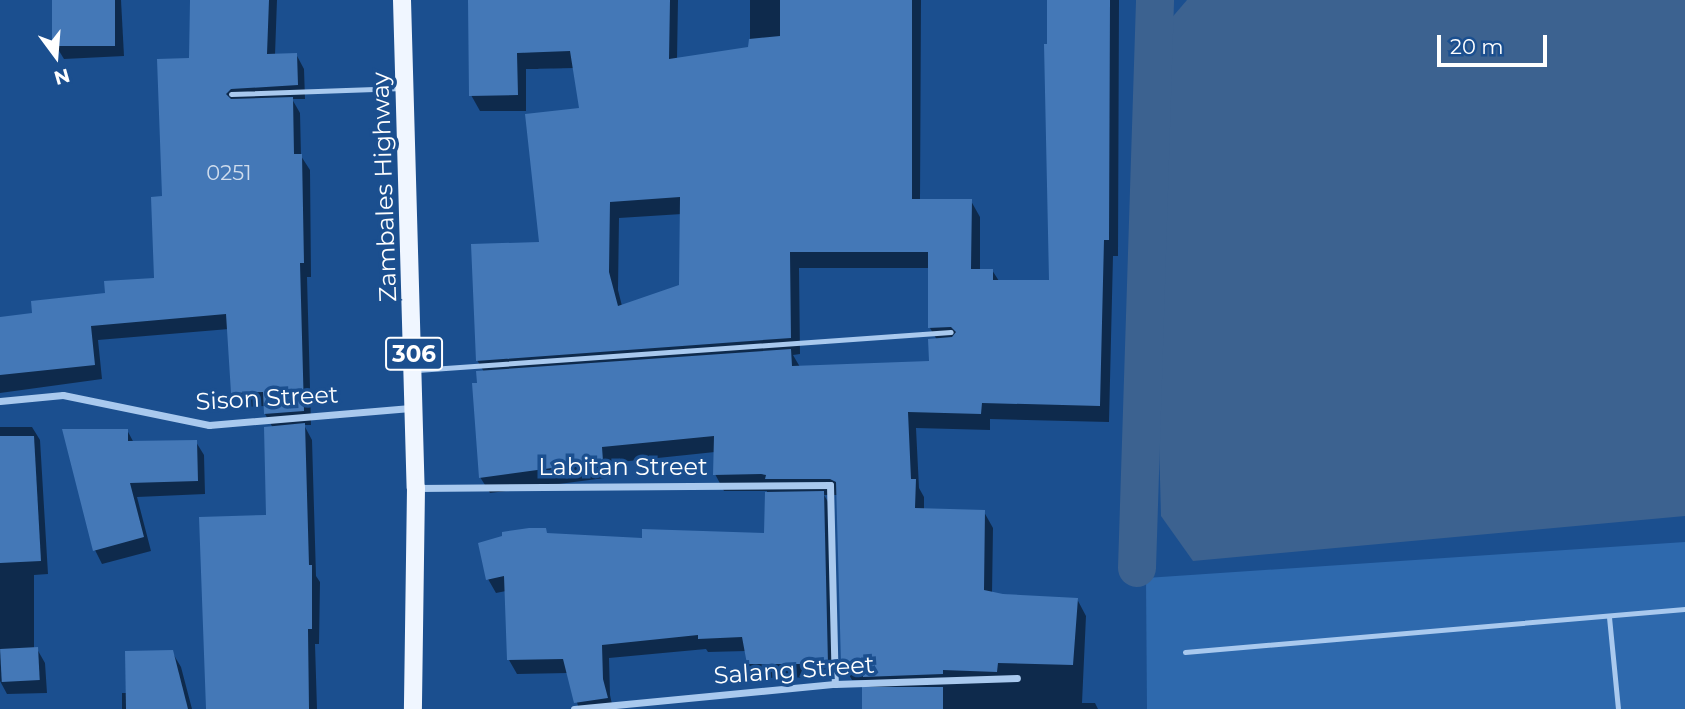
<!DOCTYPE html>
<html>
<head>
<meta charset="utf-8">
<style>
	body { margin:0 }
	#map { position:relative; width:1685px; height:709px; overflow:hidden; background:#1b4f8f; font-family:Montserrat,sans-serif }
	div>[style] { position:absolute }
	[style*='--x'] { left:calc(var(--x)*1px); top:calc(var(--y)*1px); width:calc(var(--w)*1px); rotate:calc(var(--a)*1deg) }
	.green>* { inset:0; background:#2e69ad }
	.water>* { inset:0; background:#3c6290 }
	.shadow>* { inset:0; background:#0007 }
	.canal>* { height:38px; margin:-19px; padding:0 19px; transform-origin:19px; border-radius:19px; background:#3c6290 }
	.building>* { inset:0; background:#4478b7; transform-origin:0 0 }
	.service>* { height:5px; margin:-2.5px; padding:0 2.5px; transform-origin:2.5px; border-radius:2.5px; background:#a9c9ee }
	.minor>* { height:7px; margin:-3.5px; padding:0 3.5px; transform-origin:3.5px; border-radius:3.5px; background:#a9c9ee }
	.primary>* { height:18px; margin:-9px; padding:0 9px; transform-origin:9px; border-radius:9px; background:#f0f6ff }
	span { translate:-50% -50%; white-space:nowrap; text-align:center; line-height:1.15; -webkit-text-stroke:7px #1b4f8f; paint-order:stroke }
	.number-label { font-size:21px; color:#d0dded }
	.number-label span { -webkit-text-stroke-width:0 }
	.shield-label span { padding:2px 5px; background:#1b4f8f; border:2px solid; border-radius:5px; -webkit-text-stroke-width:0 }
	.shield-label { font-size:23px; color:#fff; font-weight:700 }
	.street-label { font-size:24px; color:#fff }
	.north { position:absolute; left:21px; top:21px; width:70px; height:70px; -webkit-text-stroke:5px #1b4f8f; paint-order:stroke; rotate:164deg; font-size:19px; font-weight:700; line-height:28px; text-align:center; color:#fff }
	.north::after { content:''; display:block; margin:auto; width:24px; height:32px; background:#fff; clip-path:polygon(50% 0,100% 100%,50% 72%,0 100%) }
	.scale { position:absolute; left:1437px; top:35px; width:110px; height:32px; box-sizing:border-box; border:4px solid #fff; border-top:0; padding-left:9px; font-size:21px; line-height:24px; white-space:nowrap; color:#fff; -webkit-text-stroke:5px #1b4f8f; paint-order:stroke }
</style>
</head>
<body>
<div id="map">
	<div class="green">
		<i style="clip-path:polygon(1685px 542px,1685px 709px,1147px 709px,1146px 578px)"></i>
	</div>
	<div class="water">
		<i style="clip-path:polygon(1187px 0,1685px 0,1685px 516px,1193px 561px,1161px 516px,1156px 328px,1169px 21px)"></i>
	</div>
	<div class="shadow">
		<i style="clip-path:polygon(53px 0,121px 0,124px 56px,64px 59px,56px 46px)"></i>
		<i style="clip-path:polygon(192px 0,277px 0,275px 55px,296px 54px,304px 69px,305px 99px,292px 99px,300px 113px,301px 156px,310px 170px,311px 277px,307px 277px,311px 425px,304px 425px,312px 440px,316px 576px,320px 582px,319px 644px,315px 644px,317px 709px,207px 709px,268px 517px,273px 428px,265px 414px,265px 406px,241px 407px,233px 393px,229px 329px,98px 340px,102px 379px,0 393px,0 319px,34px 314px,156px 279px,163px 198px,190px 59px)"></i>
		<i style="clip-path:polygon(evenodd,470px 0,678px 0,677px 60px,750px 49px,750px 0,921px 0,920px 201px,971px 201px,980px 217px,980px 271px,992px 270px,999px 281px,1051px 282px,1049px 0,1119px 0,1118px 256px,1113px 256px,1109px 422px,990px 419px,990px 430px,916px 428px,919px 488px,924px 497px,924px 510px,984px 512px,993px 528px,992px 594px,1077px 599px,1086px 616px,1082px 703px,1095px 703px,1098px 709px,863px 709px,872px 691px,866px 680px,852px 680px,842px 663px,838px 495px,824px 495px,831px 507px,835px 677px,757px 678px,748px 664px,746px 651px,708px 652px,706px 649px,609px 658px,610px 695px,613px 709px,579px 709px,568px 673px,517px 674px,509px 660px,506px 591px,496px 593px,488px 579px,548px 535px,643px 540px,766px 534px,767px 491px,724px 491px,715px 474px,715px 452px,610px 463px,612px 477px,490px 493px,480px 477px,478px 384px,484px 372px,477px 360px,541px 244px,581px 110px,575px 68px,526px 69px,526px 111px,480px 111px,471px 95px,470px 0,682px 214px,681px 286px,622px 306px,618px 290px,619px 218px,682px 214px,470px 0,799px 268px,930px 268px,930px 328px,937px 340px,930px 362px,800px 367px,793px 355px,800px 354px,799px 268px)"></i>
		<i style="clip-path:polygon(0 427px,32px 427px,40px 440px,48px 574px,34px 575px,34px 649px,37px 649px,45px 663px,47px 693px,7px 694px,0 681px)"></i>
		<i style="clip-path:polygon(127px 430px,134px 443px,196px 442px,204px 455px,205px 494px,137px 497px,151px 551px,102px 564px,95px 550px)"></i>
		<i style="clip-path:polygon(172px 652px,181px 667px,192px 709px,122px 709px,122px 693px,127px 693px)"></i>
	</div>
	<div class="canal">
		<i style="--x:1137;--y:568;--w:568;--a:-88.18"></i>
	</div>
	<div class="building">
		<i style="left:52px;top:0;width:63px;height:46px"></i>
		<i style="clip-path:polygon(190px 0,269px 0,267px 54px,297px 53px,298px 85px,231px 89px,226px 94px,231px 99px,293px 97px,294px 154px,302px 154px,304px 263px,300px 263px,304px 411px,264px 414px,263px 392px,231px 393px,226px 314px,91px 326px,95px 365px,0 375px,0 317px,32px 313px,31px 301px,105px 293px,104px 281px,154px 278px,151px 197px,162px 196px,157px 59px,189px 58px)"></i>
		<i style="clip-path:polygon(evenodd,468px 0,670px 0,669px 59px,748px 47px,749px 39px,780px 36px,780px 0,912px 0,912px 199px,972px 199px,971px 269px,993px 269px,993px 280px,1049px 280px,1044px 44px,1047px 44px,1047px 0,1110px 0,1109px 240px,1104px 240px,1100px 406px,982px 403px,981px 414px,908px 412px,911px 479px,916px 479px,915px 508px,985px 510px,984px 590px,1003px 594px,1078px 598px,1073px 665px,998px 663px,997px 672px,943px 670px,943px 674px,863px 677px,863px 664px,841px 664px,836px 482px,830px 479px,765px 479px,766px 475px,761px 474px,713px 475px,714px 436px,602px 447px,603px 461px,479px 478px,472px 383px,477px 383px,476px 371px,791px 349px,792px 366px,929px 361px,928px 339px,952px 337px,956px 332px,951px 327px,928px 328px,928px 252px,790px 252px,791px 338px,476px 361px,471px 244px,539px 242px,525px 114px,579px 108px,570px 51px,517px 53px,518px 95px,469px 96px,468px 0,680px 197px,679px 285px,618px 306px,609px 272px,610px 202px,680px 197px)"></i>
		<i style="clip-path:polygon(305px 423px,309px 565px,312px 565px,312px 629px,308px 629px,309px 709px,206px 709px,199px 517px,266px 515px,264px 427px)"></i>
		<i style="clip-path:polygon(62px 429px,128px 429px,128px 441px,197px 440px,198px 481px,130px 483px,144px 537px,93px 551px)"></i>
		<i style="clip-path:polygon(0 436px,34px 436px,41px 561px,0 563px)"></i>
		<i style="clip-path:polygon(824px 491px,828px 664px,747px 664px,742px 637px,698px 639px,698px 635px,602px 645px,603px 679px,608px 698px,574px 703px,563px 659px,507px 660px,504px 576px,486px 580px,478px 543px,502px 536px,502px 532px,529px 528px,546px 528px,547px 533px,642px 538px,642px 529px,764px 533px,765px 492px)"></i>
		<i style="left:38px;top:647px;width:33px;height:38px;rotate:87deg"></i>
		<i style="clip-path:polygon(173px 650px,188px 709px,126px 709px,125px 651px)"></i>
		<i style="left:943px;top:687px;width:22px;height:81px;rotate:90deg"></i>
	</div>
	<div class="service">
		<i style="--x:231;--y:94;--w:172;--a:-2"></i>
		<i style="--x:417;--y:370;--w:535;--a:-4.07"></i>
		<i style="--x:1609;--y:617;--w:92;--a:84.4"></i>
		<i style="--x:1185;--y:652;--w:502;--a:-4.92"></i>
	</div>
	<div class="minor">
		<i style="--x:0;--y:401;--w:63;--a:-5.4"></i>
		<i style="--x:63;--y:395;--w:149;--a:11.6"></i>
		<i style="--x:209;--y:425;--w:205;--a:-4.8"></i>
		<i style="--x:417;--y:488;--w:413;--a:-0.4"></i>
		<i style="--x:830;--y:485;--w:199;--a:88.6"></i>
		<i style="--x:574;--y:709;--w:262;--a:-5.5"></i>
		<i style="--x:835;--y:684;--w:182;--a:-1.9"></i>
	</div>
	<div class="primary">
		<i style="--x:402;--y:0;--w:488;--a:88.4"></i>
		<i style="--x:416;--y:488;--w:221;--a:90.8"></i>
	</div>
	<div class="number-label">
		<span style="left:229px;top:173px">0251</span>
	</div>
	<div class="shield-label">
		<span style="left:414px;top:354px">306</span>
	</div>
	<div class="street-label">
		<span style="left:384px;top:187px;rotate:-92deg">Zambales Highway</span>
		<span style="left:267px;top:398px;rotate:-3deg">Sison Street</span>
		<span style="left:623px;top:467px">Labitan Street</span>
		<span style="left:794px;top:670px;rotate:-4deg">Salang Street</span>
	</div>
	<div class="north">N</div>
	<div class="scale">20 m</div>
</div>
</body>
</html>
